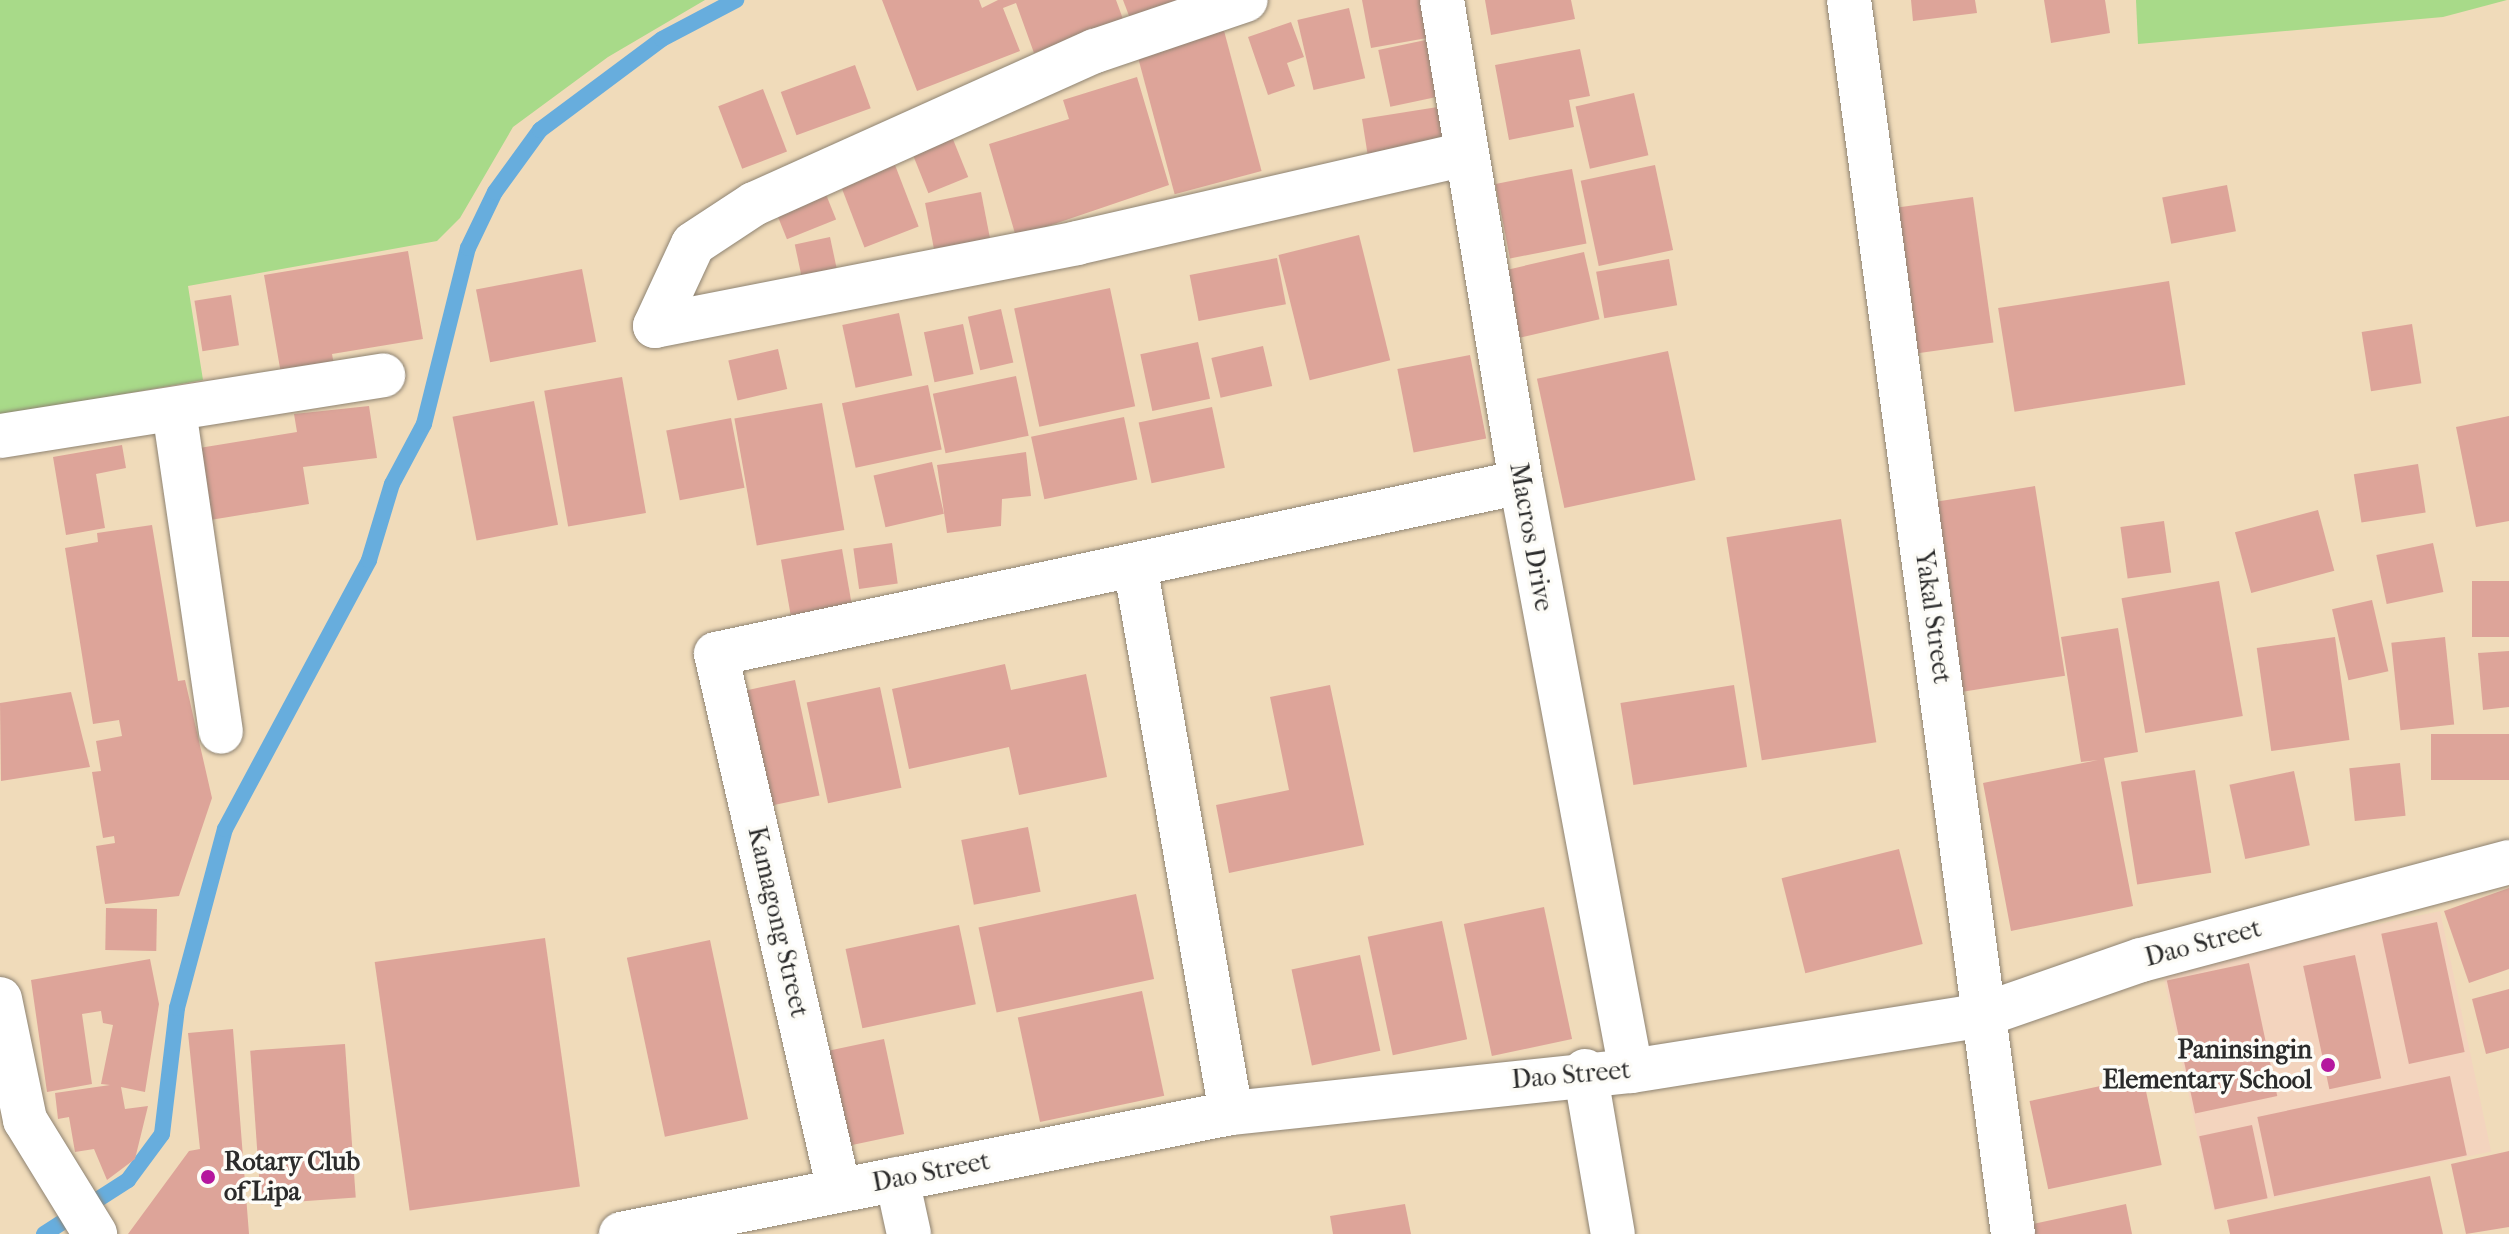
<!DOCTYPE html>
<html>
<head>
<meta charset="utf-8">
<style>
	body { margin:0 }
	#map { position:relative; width:2509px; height:1234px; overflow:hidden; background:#f0dbba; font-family:"IM FELL French Canon",serif }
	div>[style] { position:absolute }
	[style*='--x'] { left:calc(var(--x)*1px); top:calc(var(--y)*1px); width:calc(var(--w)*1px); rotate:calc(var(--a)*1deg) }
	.built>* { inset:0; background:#f3d4be; transform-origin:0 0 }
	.green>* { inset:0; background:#a8da89 }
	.stream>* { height:16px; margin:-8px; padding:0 8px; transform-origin:8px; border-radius:8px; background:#67addd }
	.building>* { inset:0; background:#dda499; transform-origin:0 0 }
	.roads { filter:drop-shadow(0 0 2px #8e8372) drop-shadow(0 0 2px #8e8372) }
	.street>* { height:44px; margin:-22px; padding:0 22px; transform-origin:22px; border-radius:22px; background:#fff }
	.dots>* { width:22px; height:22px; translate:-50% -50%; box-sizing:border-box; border:4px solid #fdfcf7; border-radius:50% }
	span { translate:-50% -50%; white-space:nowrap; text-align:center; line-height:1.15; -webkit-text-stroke:7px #fdfcf7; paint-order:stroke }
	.street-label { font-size:26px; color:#2b2b2b }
	.poi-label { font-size:26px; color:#2b2b2b; font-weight:700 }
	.right { translate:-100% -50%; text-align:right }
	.left { translate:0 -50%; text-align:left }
</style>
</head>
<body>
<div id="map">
	<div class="built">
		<i style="left:2440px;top:911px;width:246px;height:284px;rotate:78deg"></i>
	</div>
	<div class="green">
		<i style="clip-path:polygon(0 0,705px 0,608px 57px,513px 127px,460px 218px,437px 241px,188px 286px,203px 380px,0 416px)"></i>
		<i style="clip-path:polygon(2136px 0,2507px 0,2443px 17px,2138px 44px)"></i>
	</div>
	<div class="stream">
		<i style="--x:44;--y:1234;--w:100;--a:-32.7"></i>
		<i style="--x:128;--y:1180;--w:57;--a:-53.5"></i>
		<i style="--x:162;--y:1134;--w:127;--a:-83.2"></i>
		<i style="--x:177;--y:1008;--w:185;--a:-75"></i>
		<i style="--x:225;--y:829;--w:305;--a:-61.8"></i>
		<i style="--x:369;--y:560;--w:79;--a:-73.2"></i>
		<i style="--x:392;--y:484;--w:68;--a:-61.9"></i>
		<i style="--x:424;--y:424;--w:181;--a:-76"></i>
		<i style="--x:468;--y:248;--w:62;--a:-64.3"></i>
		<i style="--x:495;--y:192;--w:77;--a:-54"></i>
		<i style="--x:540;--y:130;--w:152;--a:-36.7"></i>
		<i style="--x:662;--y:39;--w:84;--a:-27.8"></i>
	</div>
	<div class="building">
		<i style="clip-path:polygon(882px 0,979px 0,982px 8px,998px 0,1116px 0,1123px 19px,1034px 53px,1016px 3px,1003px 8px,1020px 51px,917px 91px)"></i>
		<i style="clip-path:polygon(1123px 0,1181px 0,1131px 21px)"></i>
		<i style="clip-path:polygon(1362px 0,1420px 0,1427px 38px,1371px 48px)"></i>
		<i style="clip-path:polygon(1485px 0,1571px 0,1575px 19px,1491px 35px)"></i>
		<i style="clip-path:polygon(1911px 0,1975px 0,1977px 13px,1913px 21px)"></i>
		<i style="clip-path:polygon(2044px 0,2105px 0,2110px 33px,2051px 43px)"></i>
		<i style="left:1349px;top:8px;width:72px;height:53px;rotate:77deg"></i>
		<i style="clip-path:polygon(1291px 22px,1304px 57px,1287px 63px,1295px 86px,1268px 95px,1248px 37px)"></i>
		<i style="left:1223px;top:27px;width:149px;height:90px;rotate:75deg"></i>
		<i style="left:1435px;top:38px;width:58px;height:58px;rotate:78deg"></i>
		<i style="clip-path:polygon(1580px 49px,1590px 96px,1569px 100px,1574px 127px,1509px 140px,1495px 65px)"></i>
		<i style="left:855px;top:65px;width:46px;height:79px;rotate:70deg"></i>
		<i style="clip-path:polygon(1137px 77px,1169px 185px,1016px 237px,989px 144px,1069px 119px,1063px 100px)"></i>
		<i style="left:763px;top:89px;width:67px;height:48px;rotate:69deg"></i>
		<i style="left:1634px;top:93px;width:64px;height:60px;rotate:77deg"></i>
		<i style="left:1444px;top:106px;width:36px;height:83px;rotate:81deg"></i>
		<i style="left:948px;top:127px;width:54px;height:43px;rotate:68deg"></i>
		<i style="left:895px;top:165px;width:66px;height:58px;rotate:69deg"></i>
		<i style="left:1655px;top:165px;width:87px;height:76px;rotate:78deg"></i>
		<i style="left:1572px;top:169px;width:76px;height:78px;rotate:79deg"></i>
		<i style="left:2227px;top:185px;width:47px;height:66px;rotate:79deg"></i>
		<i style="left:823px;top:187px;width:35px;height:53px;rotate:68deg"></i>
		<i style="left:981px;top:192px;width:59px;height:57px;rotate:79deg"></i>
		<i style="left:1973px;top:197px;width:147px;height:87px;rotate:82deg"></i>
		<i style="left:1359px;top:235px;width:129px;height:83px;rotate:76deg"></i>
		<i style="left:830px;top:237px;width:60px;height:36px;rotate:78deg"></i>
		<i style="clip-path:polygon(408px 251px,423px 339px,332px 354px,334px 365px,281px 374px,264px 275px)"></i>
		<i style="left:1584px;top:252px;width:69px;height:84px;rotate:77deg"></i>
		<i style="left:1277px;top:258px;width:47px;height:89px;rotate:79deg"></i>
		<i style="left:1669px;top:259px;width:47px;height:74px;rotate:80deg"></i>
		<i style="left:582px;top:269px;width:74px;height:108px;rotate:79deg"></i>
		<i style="left:2169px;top:281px;width:105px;height:173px;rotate:81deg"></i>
		<i style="left:1110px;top:288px;width:121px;height:98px;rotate:78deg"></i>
		<i style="left:231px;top:295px;width:51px;height:37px;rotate:81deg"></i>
		<i style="left:1001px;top:309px;width:55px;height:34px;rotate:77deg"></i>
		<i style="left:899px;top:313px;width:64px;height:58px;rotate:78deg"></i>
		<i style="left:963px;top:324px;width:51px;height:40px;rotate:78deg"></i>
		<i style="left:2412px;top:324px;width:60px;height:51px;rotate:81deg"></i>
		<i style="left:1198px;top:342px;width:58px;height:59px;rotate:78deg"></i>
		<i style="left:1263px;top:346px;width:41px;height:53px;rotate:77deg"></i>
		<i style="left:778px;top:349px;width:41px;height:51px;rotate:77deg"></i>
		<i style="left:1668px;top:351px;width:132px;height:134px;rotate:78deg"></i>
		<i style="left:1470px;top:355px;width:85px;height:74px;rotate:79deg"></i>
		<i style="left:1016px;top:376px;width:61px;height:85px;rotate:78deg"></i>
		<i style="left:622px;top:377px;width:138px;height:79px;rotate:80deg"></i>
		<i style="left:928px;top:385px;width:66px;height:88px;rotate:78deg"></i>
		<i style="left:534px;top:401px;width:126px;height:83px;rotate:79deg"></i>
		<i style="left:822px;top:403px;width:129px;height:89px;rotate:80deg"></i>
		<i style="clip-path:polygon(369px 406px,377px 458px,303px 467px,309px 504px,204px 521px,193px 449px,297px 432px,294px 414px)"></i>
		<i style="left:1212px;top:407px;width:62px;height:75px;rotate:78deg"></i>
		<i style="clip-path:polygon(2509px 416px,2509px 521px,2476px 527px,2456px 427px)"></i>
		<i style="left:1124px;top:417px;width:64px;height:95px;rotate:78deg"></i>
		<i style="left:731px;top:418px;width:71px;height:66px;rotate:79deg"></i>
		<i style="clip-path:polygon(122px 445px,126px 468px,96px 474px,105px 528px,66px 535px,53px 457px)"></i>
		<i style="clip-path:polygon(1026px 452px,1031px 496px,1002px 499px,1001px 526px,947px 533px,937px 465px)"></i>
		<i style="left:932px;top:462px;width:53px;height:60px;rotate:77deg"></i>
		<i style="left:2418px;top:464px;width:49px;height:65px;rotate:81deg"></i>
		<i style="left:2035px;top:486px;width:192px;height:110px;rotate:81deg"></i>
		<i style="left:2318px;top:510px;width:63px;height:86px;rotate:75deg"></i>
		<i style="left:1841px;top:519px;width:226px;height:116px;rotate:81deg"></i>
		<i style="left:2164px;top:521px;width:52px;height:44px;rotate:82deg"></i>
		<i style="clip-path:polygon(152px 525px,178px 681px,185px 680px,212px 798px,179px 896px,105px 904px,96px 846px,115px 843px,114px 836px,103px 838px,92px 772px,101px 771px,96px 741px,122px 736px,119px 720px,93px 724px,65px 548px,98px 542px,97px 533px)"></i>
		<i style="left:892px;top:543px;width:41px;height:39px;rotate:82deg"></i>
		<i style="left:2433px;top:543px;width:50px;height:58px;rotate:78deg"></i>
		<i style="left:842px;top:549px;width:68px;height:62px;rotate:80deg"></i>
		<i style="left:2219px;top:581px;width:137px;height:99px;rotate:80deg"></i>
		<i style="left:2509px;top:581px;width:56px;height:37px;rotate:90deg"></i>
		<i style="left:2372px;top:600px;width:73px;height:41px;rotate:77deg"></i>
		<i style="clip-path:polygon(2118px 628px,2138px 752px,2104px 758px,2133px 906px,2011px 931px,1983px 783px,2098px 760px,2081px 762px,2061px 637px)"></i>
		<i style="left:2335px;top:637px;width:104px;height:79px;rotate:82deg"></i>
		<i style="left:2445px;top:637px;width:88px;height:54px;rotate:84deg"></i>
		<i style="clip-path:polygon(2509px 651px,2509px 707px,2483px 710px,2478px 653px)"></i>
		<i style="clip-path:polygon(1005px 664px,1011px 690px,1086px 674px,1107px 777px,1019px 795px,1009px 747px,909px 769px,892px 689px)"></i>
		<i style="left:795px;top:680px;width:118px;height:49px;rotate:78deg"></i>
		<i style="clip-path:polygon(1330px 685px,1364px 845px,1229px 873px,1216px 805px,1289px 790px,1270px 697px)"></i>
		<i style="left:1734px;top:685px;width:83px;height:115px;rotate:81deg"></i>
		<i style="left:880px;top:687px;width:103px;height:75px;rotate:78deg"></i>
		<i style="clip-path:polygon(71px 692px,90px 767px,1px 781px,0 703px)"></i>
		<i style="left:2509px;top:734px;width:46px;height:78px;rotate:90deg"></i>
		<i style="left:2400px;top:763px;width:53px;height:51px;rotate:84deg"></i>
		<i style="left:2195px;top:770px;width:104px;height:75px;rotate:81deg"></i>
		<i style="left:2294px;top:771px;width:76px;height:66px;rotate:78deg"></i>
		<i style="left:1028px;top:827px;width:66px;height:68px;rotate:79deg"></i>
		<i style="left:1899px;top:849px;width:98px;height:121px;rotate:76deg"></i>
		<i style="clip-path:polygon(2509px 888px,2509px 969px,2469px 983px,2444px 911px)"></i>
		<i style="left:1136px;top:894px;width:87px;height:161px;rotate:78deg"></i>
		<i style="left:1544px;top:907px;width:135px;height:82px;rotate:78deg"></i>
		<i style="left:106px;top:908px;width:51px;height:42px;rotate:1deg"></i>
		<i style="left:1442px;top:921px;width:121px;height:76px;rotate:78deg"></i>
		<i style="left:2437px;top:922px;width:133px;height:57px;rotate:78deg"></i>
		<i style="left:959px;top:925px;width:81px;height:116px;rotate:78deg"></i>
		<i style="left:545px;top:938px;width:251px;height:172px;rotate:82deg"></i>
		<i style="left:710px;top:940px;width:183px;height:85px;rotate:78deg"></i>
		<i style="left:1360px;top:955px;width:98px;height:70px;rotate:78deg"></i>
		<i style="left:2355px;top:955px;width:126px;height:53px;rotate:78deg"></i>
		<i style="clip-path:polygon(150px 959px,159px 1004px,145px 1092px,121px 1087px,125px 1109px,148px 1106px,135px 1159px,107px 1180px,94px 1149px,75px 1152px,69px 1117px,58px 1119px,55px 1093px,110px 1085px,101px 1084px,113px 1025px,103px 1023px,101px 1011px,82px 1014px,92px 1084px,47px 1092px,31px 980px)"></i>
		<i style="left:2249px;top:963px;width:136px;height:84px;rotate:78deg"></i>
		<i style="clip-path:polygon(2509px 989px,2509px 1048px,2486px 1054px,2472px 999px)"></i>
		<i style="left:1142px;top:991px;width:107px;height:127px;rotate:78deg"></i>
		<i style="clip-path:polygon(233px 1029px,249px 1234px,128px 1234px,189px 1151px,200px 1149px,188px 1033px)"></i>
		<i style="left:884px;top:1039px;width:97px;height:58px;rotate:78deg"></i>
		<i style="left:345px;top:1044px;width:154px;height:95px;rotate:86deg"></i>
		<i style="left:2450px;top:1076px;width:81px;height:197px;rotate:78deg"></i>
		<i style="left:2143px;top:1077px;width:90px;height:116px;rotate:78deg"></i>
		<i style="left:2252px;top:1125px;width:75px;height:54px;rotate:78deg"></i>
		<i style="clip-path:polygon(2509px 1151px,2509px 1227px,2466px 1234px,2451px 1164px)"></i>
		<i style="clip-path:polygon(2430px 1176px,2443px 1234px,2230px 1234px,2227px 1220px)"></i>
		<i style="clip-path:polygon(1405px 1204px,1411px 1234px,1333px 1234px,1330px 1216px)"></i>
		<i style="clip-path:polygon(2126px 1204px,2132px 1234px,2035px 1234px,2033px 1224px)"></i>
	</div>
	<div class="roads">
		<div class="street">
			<i style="--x:1442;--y:0;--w:488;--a:80.7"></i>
			<i style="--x:1521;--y:482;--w:599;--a:79.42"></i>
			<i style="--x:1849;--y:0;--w:1245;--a:82.43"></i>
			<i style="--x:655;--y:326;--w:430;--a:-11.1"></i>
			<i style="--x:1077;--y:243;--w:399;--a:-12.9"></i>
			<i style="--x:655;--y:326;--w:90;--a:-65.1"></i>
			<i style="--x:693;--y:244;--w:73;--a:-33.3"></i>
			<i style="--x:754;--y:204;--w:374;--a:-24.2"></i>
			<i style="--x:1095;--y:51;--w:159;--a:-18.7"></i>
			<i style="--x:174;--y:410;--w:325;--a:81.7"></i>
			<i style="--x:0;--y:436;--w:388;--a:-9"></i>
			<i style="--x:1135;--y:565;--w:556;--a:80.06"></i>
			<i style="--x:0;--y:999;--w:124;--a:78.3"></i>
			<i style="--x:25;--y:1120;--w:134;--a:58.4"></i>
			<i style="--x:1585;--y:1071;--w:165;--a:80.3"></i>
			<i style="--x:897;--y:1179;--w:56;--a:77.7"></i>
			<i style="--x:839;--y:1190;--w:550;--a:-102.92"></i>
			<i style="--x:716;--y:654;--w:823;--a:-12.06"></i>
			<i style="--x:621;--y:1234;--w:622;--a:-11.22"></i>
			<i style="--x:1231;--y:1113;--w:402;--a:-6"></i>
			<i style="--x:1631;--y:1071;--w:353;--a:-9"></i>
			<i style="--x:1980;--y:1016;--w:170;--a:-19.2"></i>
			<i style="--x:2141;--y:960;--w:381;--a:-14.9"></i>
		</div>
	</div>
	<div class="dots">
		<i style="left:2328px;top:1065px;background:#b5179e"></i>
		<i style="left:208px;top:1177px;background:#b5179e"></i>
	</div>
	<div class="street-label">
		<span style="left:1531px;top:537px;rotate:80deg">Macros Drive</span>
		<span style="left:1933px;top:617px;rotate:82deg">Yakal Street</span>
		<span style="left:778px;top:922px;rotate:77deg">Kamagong Street</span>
		<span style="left:2203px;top:943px;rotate:-15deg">Dao Street</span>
		<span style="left:1571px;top:1075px;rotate:-5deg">Dao Street</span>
		<span style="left:931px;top:1172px;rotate:-11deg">Dao Street</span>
	</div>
	<div class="poi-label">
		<span class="right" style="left:2312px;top:1065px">Paninsingin<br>Elementary School</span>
		<span class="left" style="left:224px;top:1177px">Rotary Club<br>of Lipa</span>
	</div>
</div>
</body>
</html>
